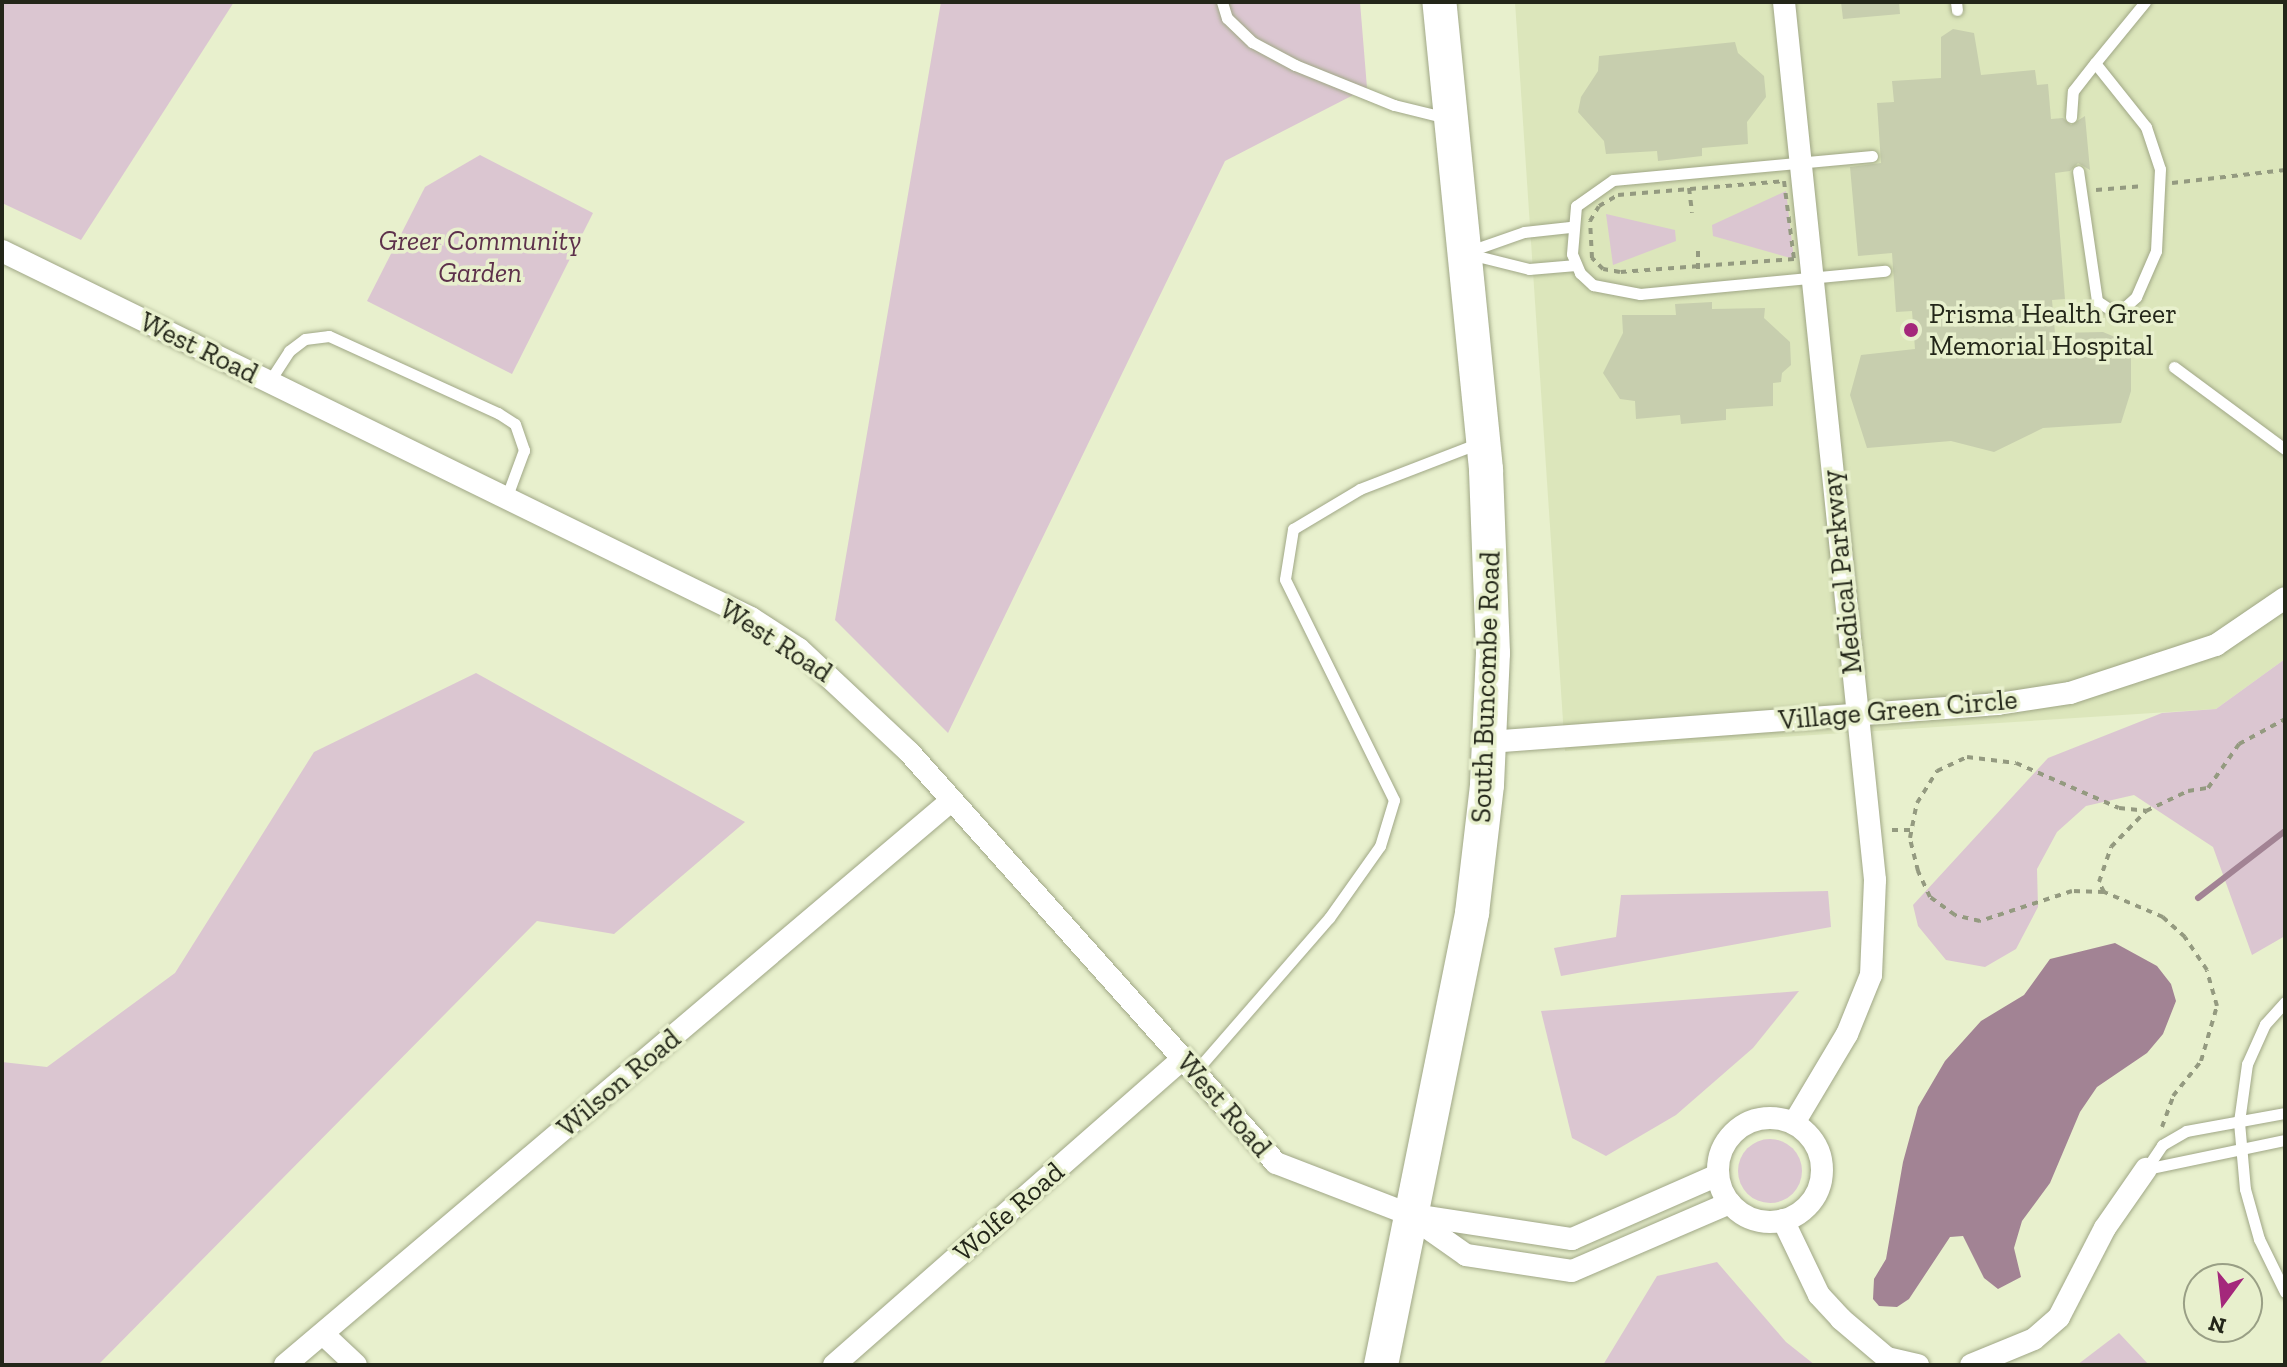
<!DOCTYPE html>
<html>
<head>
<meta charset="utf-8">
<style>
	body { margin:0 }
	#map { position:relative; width:2287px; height:1367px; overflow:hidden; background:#e8f0cd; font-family:"Zilla Slab",serif }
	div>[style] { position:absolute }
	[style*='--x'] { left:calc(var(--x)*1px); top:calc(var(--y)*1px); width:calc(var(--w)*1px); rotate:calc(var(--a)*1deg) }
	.built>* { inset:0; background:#dce6bb }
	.green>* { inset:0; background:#dbc6d1 }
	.round { border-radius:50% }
	.water>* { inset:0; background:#a28394 }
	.stream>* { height:6px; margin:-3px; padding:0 3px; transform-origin:3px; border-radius:3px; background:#a28394 }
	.building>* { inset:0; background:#c7ceae }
	.path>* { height:4px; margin-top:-2px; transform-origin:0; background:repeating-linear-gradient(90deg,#949a80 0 6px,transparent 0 12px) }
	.roads { filter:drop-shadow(0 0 2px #a0a786) drop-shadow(0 0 2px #a0a786) }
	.lane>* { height:11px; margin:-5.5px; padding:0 5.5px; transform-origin:5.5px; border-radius:5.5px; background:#fff }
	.street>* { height:22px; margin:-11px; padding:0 11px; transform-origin:11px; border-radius:11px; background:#fff }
	.street>.ring { margin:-11px; padding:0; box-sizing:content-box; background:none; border:22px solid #fff; border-radius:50% }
	.primary>* { height:34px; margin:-17px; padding:0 17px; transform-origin:17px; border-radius:17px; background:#fff }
	.dots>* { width:22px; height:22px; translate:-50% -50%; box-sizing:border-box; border:4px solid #e8f0cd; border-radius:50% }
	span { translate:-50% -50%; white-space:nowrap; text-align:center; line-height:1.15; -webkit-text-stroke:7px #e8f0cd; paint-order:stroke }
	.park-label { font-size:28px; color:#5d304b; font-style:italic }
	.poi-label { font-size:28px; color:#232619 }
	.left { translate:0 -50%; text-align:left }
	.street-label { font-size:28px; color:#232619 }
	.frame { position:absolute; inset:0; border:4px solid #232619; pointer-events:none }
	.north { position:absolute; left:2183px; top:1263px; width:80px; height:80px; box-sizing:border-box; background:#e8f0cd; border:2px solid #999f85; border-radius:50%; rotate:195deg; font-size:22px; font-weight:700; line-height:32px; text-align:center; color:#232619 }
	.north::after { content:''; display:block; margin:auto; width:28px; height:36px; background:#a4287b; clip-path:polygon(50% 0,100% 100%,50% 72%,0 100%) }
</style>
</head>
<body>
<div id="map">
	<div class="built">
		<i style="clip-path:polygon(1515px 2px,2285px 2px,2285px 659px,2216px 709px,1565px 751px)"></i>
	</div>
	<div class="green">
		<i style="clip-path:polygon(2px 2px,234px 2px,81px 240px,2px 203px)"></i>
		<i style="clip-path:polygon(941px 2px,1360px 2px,1367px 88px,1225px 161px,948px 733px,835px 620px)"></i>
		<i style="clip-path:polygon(480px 155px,593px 213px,512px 374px,367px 301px,425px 187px)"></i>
		<i style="clip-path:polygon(1786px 191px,1794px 259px,1713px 236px,1712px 225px)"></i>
		<i style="clip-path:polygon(1606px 214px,1675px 230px,1676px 241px,1613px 265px)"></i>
		<i style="clip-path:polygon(2285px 659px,2285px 936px,2252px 955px,2213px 847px,2134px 795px,2086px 806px,2057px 832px,2037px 869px,2038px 907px,2016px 949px,1985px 967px,1946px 960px,1918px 926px,1913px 905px,2048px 758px,2162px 713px,2216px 709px)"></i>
		<i style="clip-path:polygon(476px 673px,745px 822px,614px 934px,537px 921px,98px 1365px,2px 1365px,2px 1062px,47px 1067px,175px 973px,314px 752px)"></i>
		<i style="clip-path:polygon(1828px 891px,1831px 927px,1561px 976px,1554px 948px,1616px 937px,1621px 895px)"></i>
		<i style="clip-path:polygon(1799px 991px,1753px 1048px,1676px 1115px,1606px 1156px,1572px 1138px,1541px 1011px)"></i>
		<i class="round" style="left:1738px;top:1139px;width:64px;height:64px"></i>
		<i style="clip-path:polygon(1717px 1262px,1786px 1342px,1815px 1365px,1603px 1365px,1657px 1276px)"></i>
		<i style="clip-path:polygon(2119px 1333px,2149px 1365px,2077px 1365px)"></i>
	</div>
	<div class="water">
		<i style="clip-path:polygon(2115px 943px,2157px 966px,2171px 984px,2176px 1001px,2163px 1034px,2147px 1053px,2097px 1087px,2080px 1112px,2050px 1183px,2022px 1221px,2014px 1248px,2021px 1277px,1998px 1289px,1984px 1278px,1963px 1236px,1950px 1237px,1909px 1299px,1897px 1307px,1879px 1306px,1873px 1299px,1874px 1279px,1886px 1259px,1903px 1162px,1918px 1107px,1945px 1061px,1981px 1021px,2024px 995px,2050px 959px)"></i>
	</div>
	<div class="stream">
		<i style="--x:2198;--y:898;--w:110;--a:-37.6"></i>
	</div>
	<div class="building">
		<i style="clip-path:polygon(1841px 2px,1899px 2px,1900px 14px,1843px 19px)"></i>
		<i style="clip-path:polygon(1953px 29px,1974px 33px,1981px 75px,2035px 70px,2037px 85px,2048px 84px,2051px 119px,2063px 118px,2071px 125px,2085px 116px,2090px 170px,2078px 163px,2070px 171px,2055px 173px,2065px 299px,2052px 300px,2055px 333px,2103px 332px,2115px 337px,2131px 355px,2131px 391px,2121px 423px,2043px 428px,1994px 452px,1951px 441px,1867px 448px,1850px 395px,1861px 355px,1915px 349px,1912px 311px,1896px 312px,1892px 253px,1858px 256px,1850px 167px,1881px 163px,1877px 103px,1894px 102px,1892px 81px,1941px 78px,1941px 37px)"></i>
		<i style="clip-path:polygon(1735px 42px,1738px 53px,1764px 76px,1766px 97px,1747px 122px,1748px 144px,1702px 148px,1702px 156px,1658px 161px,1657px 151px,1606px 154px,1604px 141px,1578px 112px,1581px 97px,1598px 71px,1599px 56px)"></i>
		<i style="clip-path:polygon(1712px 302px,1712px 309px,1765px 308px,1764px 318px,1790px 342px,1791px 365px,1782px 373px,1781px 382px,1773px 383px,1773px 406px,1726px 409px,1726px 420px,1681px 424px,1680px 415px,1636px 419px,1635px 401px,1620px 399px,1603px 373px,1623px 333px,1622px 315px,1676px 315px,1675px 304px)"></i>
	</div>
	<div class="path">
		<i style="--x:1784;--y:181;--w:79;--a:82.7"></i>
		<i style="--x:1794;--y:259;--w:174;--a:175.7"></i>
		<i style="--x:1620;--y:272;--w:17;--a:-170"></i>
		<i style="--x:1603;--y:269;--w:16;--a:-135"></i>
		<i style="--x:1592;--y:258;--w:37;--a:-93"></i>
		<i style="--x:1590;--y:221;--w:17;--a:-59"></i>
		<i style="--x:1599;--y:206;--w:22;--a:-30"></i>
		<i style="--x:1618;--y:195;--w:167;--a:-4.8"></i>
		<i style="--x:2172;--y:183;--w:114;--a:-6.6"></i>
		<i style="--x:1689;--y:188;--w:25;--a:83"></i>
		<i style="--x:2096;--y:190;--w:48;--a:-4.8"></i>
		<i style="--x:1698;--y:269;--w:20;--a:-90"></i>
		<i style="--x:1892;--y:830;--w:20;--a:0"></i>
		<i style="--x:2104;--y:892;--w:32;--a:-178"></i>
		<i style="--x:2072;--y:891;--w:97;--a:161.9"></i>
		<i style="--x:1980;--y:921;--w:26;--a:-167"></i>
		<i style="--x:1955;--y:915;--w:31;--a:-144"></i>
		<i style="--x:1930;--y:897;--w:29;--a:-115"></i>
		<i style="--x:1918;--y:871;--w:34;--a:-104"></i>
		<i style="--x:1910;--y:838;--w:36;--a:-79"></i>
		<i style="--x:1917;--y:803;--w:38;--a:-58"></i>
		<i style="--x:1937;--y:771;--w:33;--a:-25"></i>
		<i style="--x:1967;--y:757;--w:49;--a:7"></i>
		<i style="--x:2016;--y:763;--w:112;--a:23.6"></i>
		<i style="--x:2119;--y:808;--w:27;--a:6"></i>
		<i style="--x:2162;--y:1127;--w:33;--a:-70"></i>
		<i style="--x:2173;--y:1096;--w:45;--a:-51.3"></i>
		<i style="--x:2201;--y:1061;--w:57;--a:-73.8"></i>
		<i style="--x:2217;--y:1006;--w:37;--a:-106"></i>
		<i style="--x:2207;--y:970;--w:40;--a:-124"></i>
		<i style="--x:2185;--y:937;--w:30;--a:-138"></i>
		<i style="--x:2163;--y:917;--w:64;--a:-157"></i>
		<i style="--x:2104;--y:892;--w:11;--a:-117"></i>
		<i style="--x:2099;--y:882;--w:37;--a:-71"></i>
		<i style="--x:2111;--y:847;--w:50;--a:-45.8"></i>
		<i style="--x:2146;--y:811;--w:47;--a:-25.5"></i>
		<i style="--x:2188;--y:791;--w:20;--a:-9"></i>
		<i style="--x:2208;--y:788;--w:54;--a:-54.8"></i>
		<i style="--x:2239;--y:744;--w:52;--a:-28.5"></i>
	</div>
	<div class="roads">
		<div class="lane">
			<i style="--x:1222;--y:2;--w:17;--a:73"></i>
			<i style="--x:1227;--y:18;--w:35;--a:44"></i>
			<i style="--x:1252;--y:42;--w:49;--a:28.1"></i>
			<i style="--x:1295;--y:65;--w:107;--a:22"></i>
			<i style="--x:1394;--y:105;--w:55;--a:13.8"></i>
			<i style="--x:1956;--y:2;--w:8;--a:83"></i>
			<i style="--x:2095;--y:63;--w:79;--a:-50.7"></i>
			<i style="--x:2071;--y:117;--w:26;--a:-86"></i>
			<i style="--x:2073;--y:91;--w:36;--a:-52"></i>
			<i style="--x:2095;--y:63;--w:82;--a:51.4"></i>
			<i style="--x:2146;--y:127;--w:44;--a:71.6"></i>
			<i style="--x:2160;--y:169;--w:82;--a:92.8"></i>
			<i style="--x:2156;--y:251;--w:50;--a:113.5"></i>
			<i style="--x:2136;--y:297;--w:25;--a:138"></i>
			<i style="--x:2117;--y:314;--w:24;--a:-147"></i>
			<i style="--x:2097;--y:301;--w:131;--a:-98.3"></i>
			<i style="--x:1872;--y:156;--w:260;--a:174.7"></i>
			<i style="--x:1613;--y:180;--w:45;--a:144.9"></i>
			<i style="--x:1576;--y:206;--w:48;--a:94.8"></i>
			<i style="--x:1572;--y:254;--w:21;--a:67"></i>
			<i style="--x:1580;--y:273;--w:18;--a:43"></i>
			<i style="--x:1593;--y:285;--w:48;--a:10.8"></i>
			<i style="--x:1640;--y:294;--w:246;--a:-5.4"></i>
			<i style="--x:1467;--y:252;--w:60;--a:-19.3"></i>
			<i style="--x:1524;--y:232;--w:46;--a:-6.2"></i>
			<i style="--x:1469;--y:254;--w:62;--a:14"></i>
			<i style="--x:1529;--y:269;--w:47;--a:-4.9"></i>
			<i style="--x:2174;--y:367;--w:138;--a:36.5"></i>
			<i style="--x:269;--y:382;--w:37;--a:-57"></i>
			<i style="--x:289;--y:351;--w:20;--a:-37"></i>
			<i style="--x:305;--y:339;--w:24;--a:-7"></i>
			<i style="--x:329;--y:336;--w:186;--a:24.5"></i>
			<i style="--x:498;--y:413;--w:20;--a:33"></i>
			<i style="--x:515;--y:424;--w:28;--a:71"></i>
			<i style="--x:524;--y:450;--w:49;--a:110.3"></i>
			<i style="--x:2285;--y:1002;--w:30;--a:132"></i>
			<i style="--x:2265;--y:1024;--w:44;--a:114.2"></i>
			<i style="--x:2247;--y:1064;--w:59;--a:97.9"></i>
			<i style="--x:2239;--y:1122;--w:67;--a:84.9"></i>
			<i style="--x:2245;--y:1189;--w:52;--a:74.4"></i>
			<i style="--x:2259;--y:1239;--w:59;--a:63.9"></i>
			<i style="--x:1195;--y:1072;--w:204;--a:-49"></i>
			<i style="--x:1329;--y:918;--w:88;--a:-54.7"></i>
			<i style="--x:1380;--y:846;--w:48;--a:-73.1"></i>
			<i style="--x:1394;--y:800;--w:246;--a:-116.3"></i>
			<i style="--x:1285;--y:579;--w:51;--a:-80.9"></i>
			<i style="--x:1293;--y:529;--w:78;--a:-30.8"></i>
			<i style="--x:1360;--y:489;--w:128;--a:-21.1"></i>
			<i style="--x:2146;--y:1169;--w:29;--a:-56"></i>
			<i style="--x:2162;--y:1145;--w:28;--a:-30"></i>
			<i style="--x:2186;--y:1131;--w:101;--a:-10.3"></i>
			<i style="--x:2146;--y:1169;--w:142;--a:-11.8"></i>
		</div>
		<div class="street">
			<i style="--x:1784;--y:2;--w:883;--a:84.08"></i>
			<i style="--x:1875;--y:880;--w:95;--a:92.4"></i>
			<i style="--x:1871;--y:975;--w:64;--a:112.1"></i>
			<i style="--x:1847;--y:1034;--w:104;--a:120.8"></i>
			<i style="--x:2;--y:251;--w:834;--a:26.1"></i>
			<i style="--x:751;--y:618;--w:57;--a:32.9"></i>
			<i style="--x:799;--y:649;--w:151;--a:43.1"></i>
			<i style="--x:909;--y:752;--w:551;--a:48.24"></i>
			<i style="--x:1276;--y:1163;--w:142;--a:21.1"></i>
			<i style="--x:1408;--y:1214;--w:166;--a:8.7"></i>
			<i style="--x:1572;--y:1239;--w:159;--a:-23.7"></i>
			<i style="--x:1489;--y:742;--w:510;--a:-4.27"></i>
			<i style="--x:1998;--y:704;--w:73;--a:-8.7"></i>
			<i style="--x:2070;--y:693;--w:154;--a:-18.2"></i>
			<i style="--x:2216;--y:645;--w:83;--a:-34.3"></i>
			<i class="ring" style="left:1718px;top:1118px;width:82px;height:82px"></i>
			<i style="--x:1412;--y:1217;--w:66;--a:35.1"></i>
			<i style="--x:1466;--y:1255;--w:107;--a:8.6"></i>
			<i style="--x:1572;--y:1271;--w:172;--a:-23.3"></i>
			<i style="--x:1783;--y:1220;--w:83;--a:64.4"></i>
			<i style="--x:1819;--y:1295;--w:33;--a:47"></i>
			<i style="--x:1841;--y:1319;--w:60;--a:40.3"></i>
			<i style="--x:1887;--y:1358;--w:32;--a:13"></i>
			<i style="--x:323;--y:1334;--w:45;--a:43.2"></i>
			<i style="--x:285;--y:1365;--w:874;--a:-40.27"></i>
			<i style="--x:834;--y:1365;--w:466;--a:-41.3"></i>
			<i style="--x:1971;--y:1365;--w:68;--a:-22.4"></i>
			<i style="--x:2034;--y:1339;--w:33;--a:-41"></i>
			<i style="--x:2059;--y:1317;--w:100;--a:-62.7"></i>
			<i style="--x:2105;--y:1228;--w:72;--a:-55.2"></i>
		</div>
		<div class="primary">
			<i style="--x:1381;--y:1365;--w:461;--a:-78.6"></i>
			<i style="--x:1472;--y:913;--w:129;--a:-83.3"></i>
			<i style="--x:1487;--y:785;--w:132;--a:-87.4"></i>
			<i style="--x:1493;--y:653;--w:184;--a:-92.2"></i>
			<i style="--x:1486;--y:469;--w:469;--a:-95.7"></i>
		</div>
	</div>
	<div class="dots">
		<i style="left:1911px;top:330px;background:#a4287b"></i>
	</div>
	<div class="park-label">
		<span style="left:480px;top:257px">Greer Community<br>Garden</span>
	</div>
	<div class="poi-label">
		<span class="left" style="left:1929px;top:330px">Prisma Health Greer<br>Memorial Hospital</span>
	</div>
	<div class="street-label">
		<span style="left:199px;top:348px;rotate:26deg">West Road</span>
		<span style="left:1842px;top:572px;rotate:-96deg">Medical Parkway</span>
		<span style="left:776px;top:641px;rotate:33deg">West Road</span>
		<span style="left:1486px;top:687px;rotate:-88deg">South Buncombe Road</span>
		<span style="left:1898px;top:710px;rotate:-5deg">Village Green Circle</span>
		<span style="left:619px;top:1083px;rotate:-40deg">Wilson Road</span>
		<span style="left:1224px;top:1105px;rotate:49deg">West Road</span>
		<span style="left:1009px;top:1212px;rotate:-41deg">Wolfe Road</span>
	</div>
	<div class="frame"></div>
	<div class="north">N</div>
</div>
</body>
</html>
